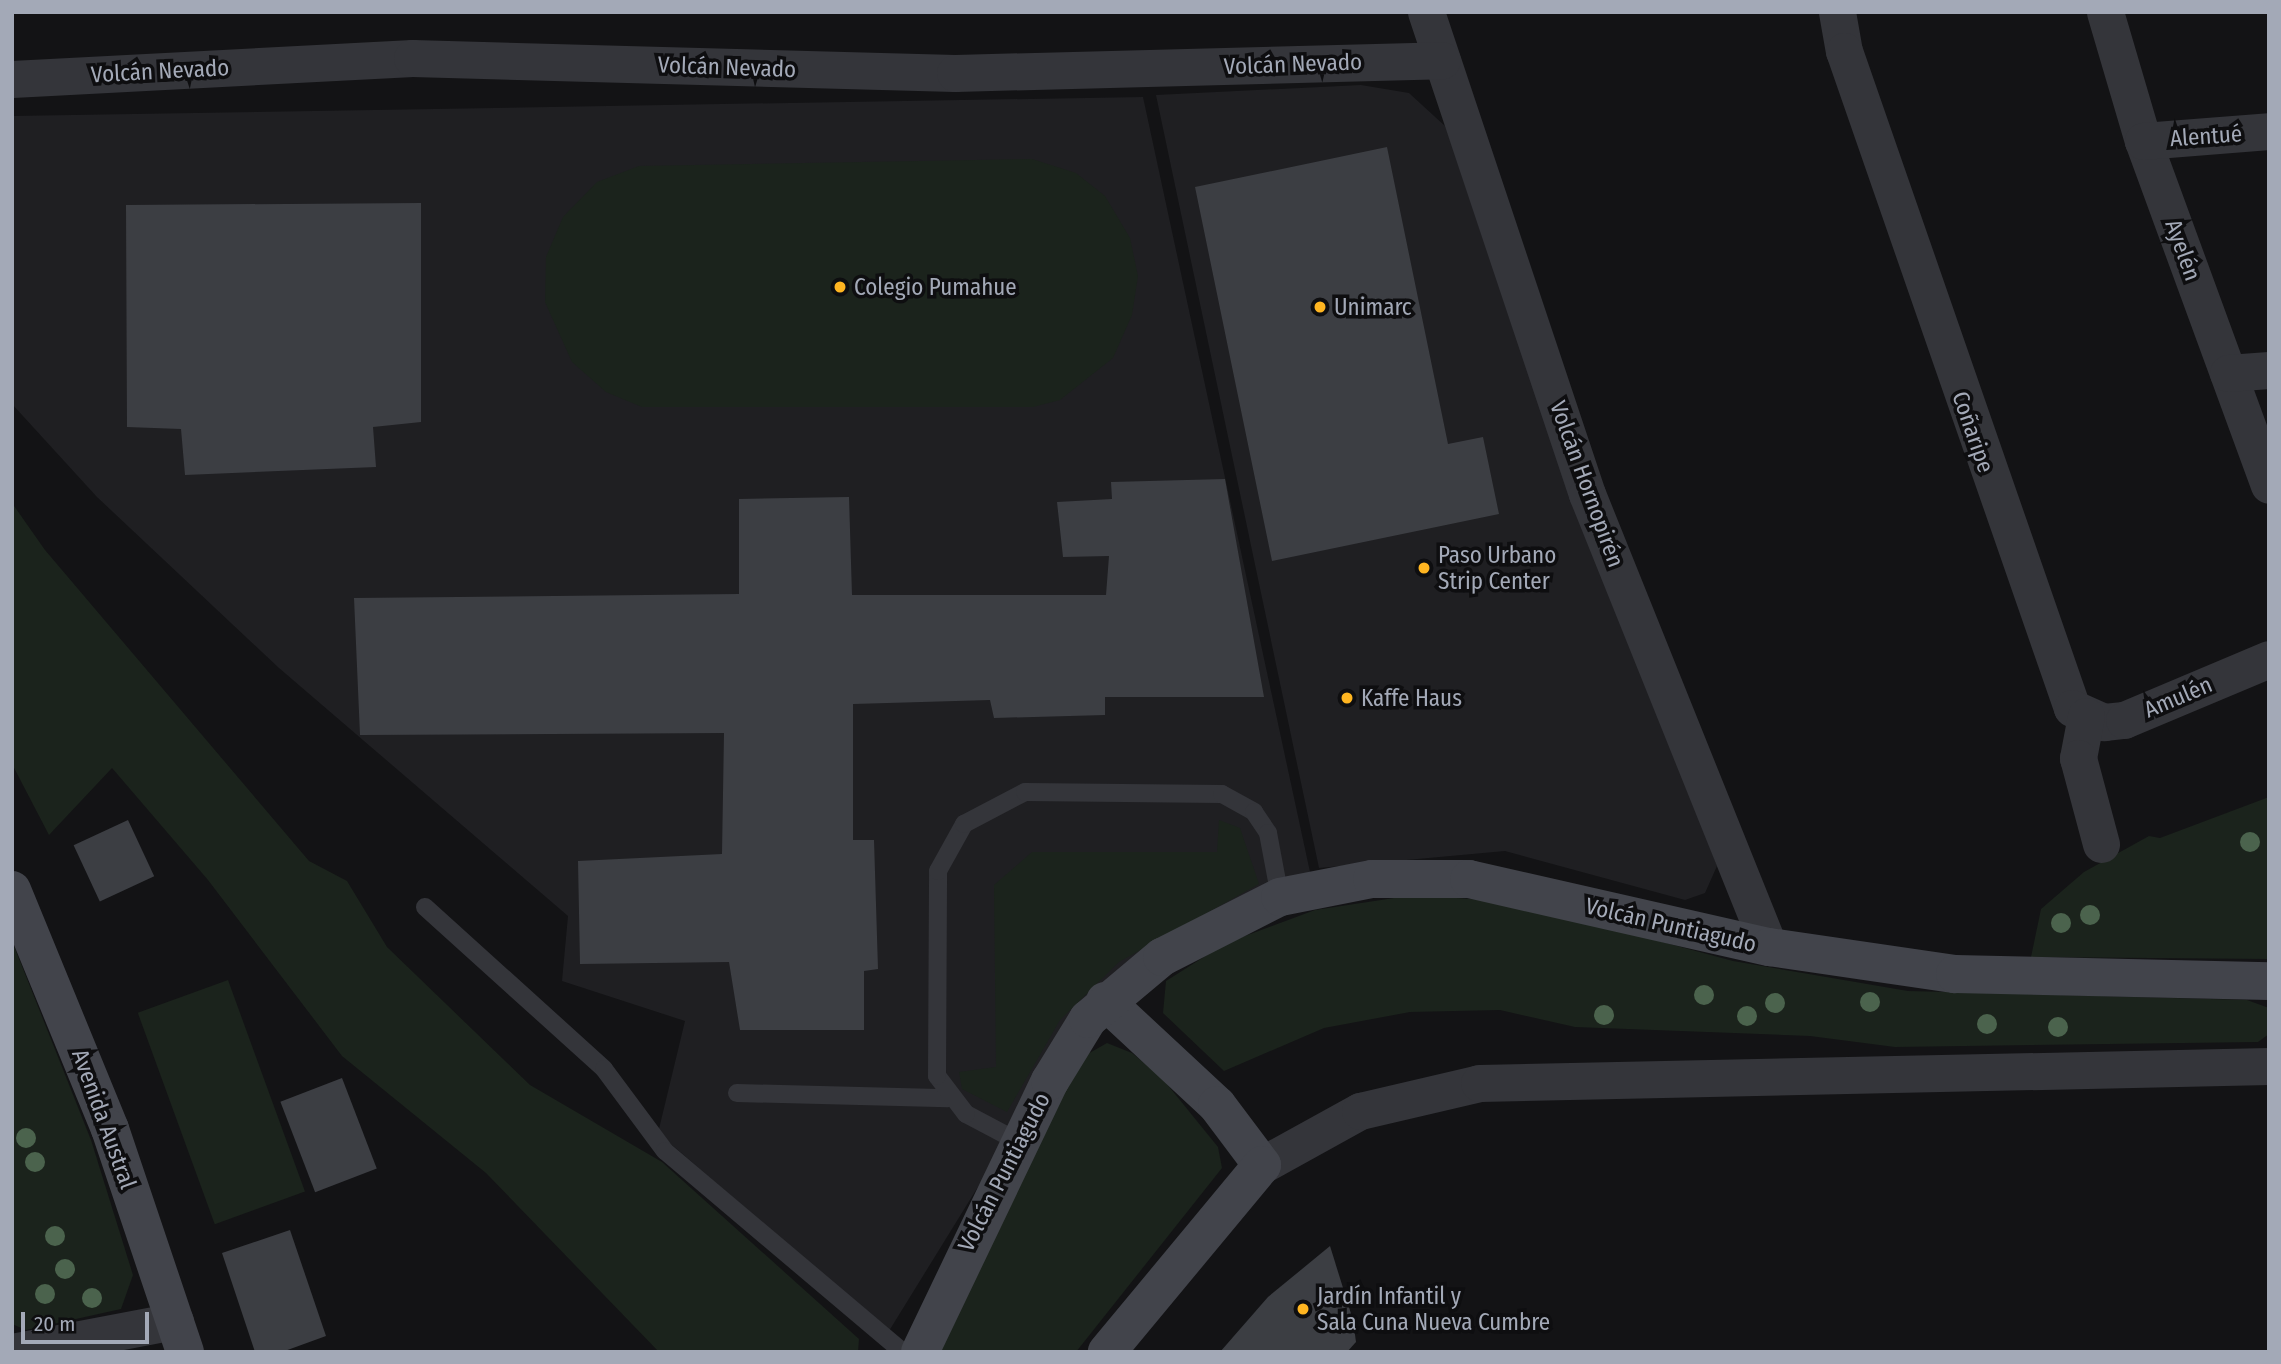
<!DOCTYPE html>
<html>
<head>
<meta charset="utf-8">
<style>
	body { margin:0 }
	#map { position:relative; width:2281px; height:1364px; overflow:hidden; background:#131315; font-family:"Fira Sans Condensed",sans-serif }
	div>[style] { position:absolute }
	[style*='--x'] { left:calc(var(--x)*1px); top:calc(var(--y)*1px); width:calc(var(--w)*1px); rotate:calc(var(--a)*1deg) }
	.built>* { inset:0; background:#1f1f22 }
	.green>* { inset:0; background:#1b231c; transform-origin:0 0 }
	.building>* { inset:0; background:#3c3e43; transform-origin:0 0 }
	.lane>* { height:18px; margin:-9px; padding:0 9px; transform-origin:9px; border-radius:9px; background:#34353a }
	.street>* { height:37px; margin:-18.5px; padding:0 18.5px; transform-origin:18.5px; border-radius:18.5px; background:#34353a }
	.secondary>* { height:38px; margin:-19px; padding:0 19px; transform-origin:19px; border-radius:19px; background:#42444b }
	.trees>* { width:20px; height:20px; margin:-10px; border-radius:50%; background:#4b634d }
	.dots>* { width:19px; height:19px; translate:-50% -50%; box-sizing:border-box; border:4px solid #0e0e10; border-radius:50% }
	span { translate:-50% -50%; white-space:nowrap; text-align:center; line-height:1.15; -webkit-text-stroke:7px #0e0e10; paint-order:stroke }
	.street-label { font-size:23px; color:#a3a9b7 }
	.poi-label { font-size:23px; color:#a3a9b7 }
	.left { translate:0 -50%; text-align:left }
	.frame { position:absolute; inset:0; border:14px solid #a3a9b7; pointer-events:none }
	.scale { position:absolute; left:21px; top:1312px; width:128px; height:32px; box-sizing:border-box; border:4px solid #a3a9b7; border-top:0; padding-left:9px; font-size:21px; line-height:24px; white-space:nowrap; color:#a3a9b7; -webkit-text-stroke:5px #0e0e10; paint-order:stroke }
</style>
</head>
<body>
<div id="map">
	<div class="built">
		<i style="clip-path:polygon(1361px 85px,1409px 93px,1445px 126px,1717px 866px,1705px 893px,1685px 900px,1505px 851px,1319px 868px,1156px 95px)"></i>
		<i style="clip-path:polygon(1143px 97px,1310px 872px,1165px 941px,984px 1177px,889px 1331px,658px 1133px,685px 1021px,562px 981px,568px 916px,279px 668px,97px 497px,12px 404px,12px 116px)"></i>
	</div>
	<div class="green">
		<i style="clip-path:polygon(1032px 159px,1076px 173px,1105px 196px,1130px 238px,1138px 276px,1132px 315px,1113px 358px,1060px 400px,1033px 407px,642px 407px,606px 392px,572px 362px,545px 302px,546px 257px,563px 217px,597px 182px,639px 166px)"></i>
		<i style="clip-path:polygon(12px 503px,45px 550px,309px 861px,347px 881px,387px 947px,530px 1085px,662px 1162px,859px 1339px,858px 1352px,659px 1352px,486px 1173px,342px 1056px,208px 880px,112px 768px,49px 835px,12px 764px)"></i>
		<i style="clip-path:polygon(2269px 797px,2269px 959px,2031px 957px,2041px 909px,2084px 872px,2149px 836px,2160px 838px)"></i>
		<i style="clip-path:polygon(1219px 820px,1240px 828px,1259px 884px,1119px 962px,1060px 1020px,1007px 1112px,962px 1089px,959px 1072px,996px 1067px,994px 885px,1032px 852px,1217px 852px)"></i>
		<i style="clip-path:polygon(1414px 895px,1514px 902px,1733px 961px,1908px 991px,2247px 1000px,2269px 1008px,2269px 1034px,2258px 1042px,1895px 1047px,1810px 1036px,1575px 1027px,1500px 1010px,1410px 1012px,1324px 1028px,1224px 1071px,1163px 1013px,1166px 981px,1226px 943px,1315px 910px)"></i>
		<i style="clip-path:polygon(12px 941px,91px 1140px,133px 1275px,121px 1309px,26px 1330px,12px 1324px)"></i>
		<i style="left:228px;top:980px;width:225px;height:96px;rotate:70deg"></i>
		<i style="clip-path:polygon(1107px 1043px,1132px 1053px,1162px 1078px,1218px 1147px,1222px 1168px,1076px 1352px,937px 1352px,1048px 1121px,1086px 1055px)"></i>
	</div>
	<div class="building">
		<i style="clip-path:polygon(1387px 147px,1448px 444px,1483px 437px,1499px 514px,1272px 561px,1195px 187px)"></i>
		<i style="clip-path:polygon(421px 203px,421px 422px,373px 427px,376px 467px,185px 475px,181px 429px,127px 427px,126px 205px)"></i>
		<i style="clip-path:polygon(1225px 479px,1264px 697px,1105px 697px,1105px 715px,994px 718px,990px 700px,853px 704px,853px 840px,874px 840px,878px 969px,864px 971px,864px 1030px,740px 1030px,729px 962px,580px 964px,578px 861px,722px 854px,724px 733px,360px 735px,354px 598px,739px 594px,739px 499px,849px 497px,852px 595px,1106px 595px,1109px 556px,1063px 557px,1057px 502px,1112px 499px,1111px 482px)"></i>
		<i style="left:128px;top:820px;width:62px;height:60px;rotate:65deg"></i>
		<i style="left:342px;top:1078px;width:97px;height:66px;rotate:69deg"></i>
		<i style="clip-path:polygon(290px 1230px,326px 1336px,282px 1352px,255px 1352px,222px 1253px)"></i>
		<i style="clip-path:polygon(1330px 1246px,1353px 1320px,1356px 1342px,1347px 1352px,1220px 1352px,1268px 1297px)"></i>
	</div>
	<div class="lane">
		<i style="--x:425;--y:907;--w:241;--a:42.1"></i>
		<i style="--x:604;--y:1069;--w:102;--a:53.4"></i>
		<i style="--x:665;--y:1151;--w:312;--a:40.2"></i>
		<i style="--x:737;--y:1093;--w:211;--a:1.4"></i>
		<i style="--x:1021;--y:1143;--w:62;--a:-152.2"></i>
		<i style="--x:966;--y:1114;--w:48;--a:-127.3"></i>
		<i style="--x:937;--y:1076;--w:205;--a:-89.7"></i>
		<i style="--x:938;--y:871;--w:54;--a:-61"></i>
		<i style="--x:964;--y:824;--w:69;--a:-27.7"></i>
		<i style="--x:1025;--y:792;--w:197;--a:0.6"></i>
		<i style="--x:1222;--y:794;--w:37;--a:29"></i>
		<i style="--x:1254;--y:812;--w:25;--a:56"></i>
		<i style="--x:1268;--y:833;--w:65;--a:79.4"></i>
	</div>
	<div class="street">
		<i style="--x:1426;--y:12;--w:508;--a:71.53"></i>
		<i style="--x:1587;--y:494;--w:488;--a:68.1"></i>
		<i style="--x:1837;--y:12;--w:40;--a:80"></i>
		<i style="--x:1844;--y:51;--w:695;--a:70.86"></i>
		<i style="--x:2072;--y:708;--w:35;--a:24"></i>
		<i style="--x:2104;--y:722;--w:20;--a:-6"></i>
		<i style="--x:2124;--y:720;--w:157;--a:-22.8"></i>
		<i style="--x:2105;--y:12;--w:134;--a:73.6"></i>
		<i style="--x:2143;--y:141;--w:366;--a:69.9"></i>
		<i style="--x:12;--y:79;--w:401;--a:-3"></i>
		<i style="--x:412;--y:58;--w:543;--a:1.58"></i>
		<i style="--x:955;--y:73;--w:487;--a:-1.5"></i>
		<i style="--x:2143;--y:141;--w:126;--a:-4.5"></i>
		<i style="--x:2228;--y:373;--w:41;--a:-4.2"></i>
		<i style="--x:2086;--y:716;--w:43;--a:100.8"></i>
		<i style="--x:2078;--y:758;--w:89;--a:75"></i>
		<i style="--x:1262;--y:1165;--w:112;--a:-28.9"></i>
		<i style="--x:1360;--y:1111;--w:122;--a:-13.2"></i>
		<i style="--x:1479;--y:1083;--w:790;--a:-1.23"></i>
		<i style="--x:12;--y:1352;--w:166;--a:-10.8"></i>
	</div>
	<div class="secondary">
		<i style="--x:12;--y:890;--w:258;--a:67.7"></i>
		<i style="--x:110;--y:1129;--w:235;--a:71.4"></i>
		<i style="--x:1105;--y:1001;--w:153;--a:42.9"></i>
		<i style="--x:1217;--y:1105;--w:75;--a:53.1"></i>
		<i style="--x:1262;--y:1165;--w:243;--a:129.7"></i>
		<i style="--x:920;--y:1352;--w:301;--a:-64.4"></i>
		<i style="--x:1050;--y:1081;--w:73;--a:-58.5"></i>
		<i style="--x:1088;--y:1019;--w:97;--a:-40"></i>
		<i style="--x:1162;--y:957;--w:132;--a:-27"></i>
		<i style="--x:1280;--y:897;--w:94;--a:-11.1"></i>
		<i style="--x:1372;--y:879;--w:97;--a:0"></i>
		<i style="--x:1469;--y:879;--w:308;--a:12.8"></i>
		<i style="--x:1769;--y:947;--w:188;--a:8.3"></i>
		<i style="--x:1955;--y:974;--w:314;--a:1.3"></i>
	</div>
	<div class="trees">
		<i style="left:2250px;top:842px"></i>
		<i style="left:2090px;top:915px"></i>
		<i style="left:2061px;top:923px"></i>
		<i style="left:1704px;top:995px"></i>
		<i style="left:1870px;top:1002px"></i>
		<i style="left:1775px;top:1003px"></i>
		<i style="left:1604px;top:1015px"></i>
		<i style="left:1747px;top:1016px"></i>
		<i style="left:1987px;top:1024px"></i>
		<i style="left:2058px;top:1027px"></i>
		<i style="left:26px;top:1138px"></i>
		<i style="left:35px;top:1162px"></i>
		<i style="left:55px;top:1236px"></i>
		<i style="left:65px;top:1269px"></i>
		<i style="left:45px;top:1294px"></i>
		<i style="left:92px;top:1298px"></i>
	</div>
	<div class="dots">
		<i style="left:840px;top:287px;background:#ffb521"></i>
		<i style="left:1320px;top:307px;background:#ffb521"></i>
		<i style="left:1424px;top:568px;background:#ffb521"></i>
		<i style="left:1347px;top:698px;background:#ffb521"></i>
		<i style="left:1303px;top:1309px;background:#ffb521"></i>
	</div>
	<div class="street-label">
		<span style="left:1293px;top:64px;rotate:-2deg">Volcán Nevado</span>
		<span style="left:727px;top:67px;rotate:2deg">Volcán Nevado</span>
		<span style="left:160px;top:71px;rotate:-3deg">Volcán Nevado</span>
		<span style="left:2206px;top:136px;rotate:-4deg">Alentué</span>
		<span style="left:2183px;top:250px;rotate:70deg">Ayelén</span>
		<span style="left:1973px;top:432px;rotate:71deg">Coñaripe</span>
		<span style="left:1587px;top:484px;rotate:70deg">Volcán Hornopirén</span>
		<span style="left:2178px;top:697px;rotate:-23deg">Amulén</span>
		<span style="left:1671px;top:925px;rotate:13deg">Volcán Puntiagudo</span>
		<span style="left:104px;top:1119px;rotate:70deg">Avenida Austral</span>
		<span style="left:1004px;top:1172px;rotate:-63deg">Volcán Puntiagudo</span>
	</div>
	<div class="poi-label">
		<span class="left" style="left:854px;top:287px">Colegio Pumahue</span>
		<span class="left" style="left:1334px;top:307px">Unimarc</span>
		<span class="left" style="left:1438px;top:568px">Paso Urbano<br>Strip Center</span>
		<span class="left" style="left:1361px;top:698px">Kaffe Haus</span>
		<span class="left" style="left:1317px;top:1309px">Jardín Infantil y<br>Sala Cuna Nueva Cumbre</span>
	</div>
	<div class="frame"></div>
	<div class="scale">20 m</div>
</div>
</body>
</html>
